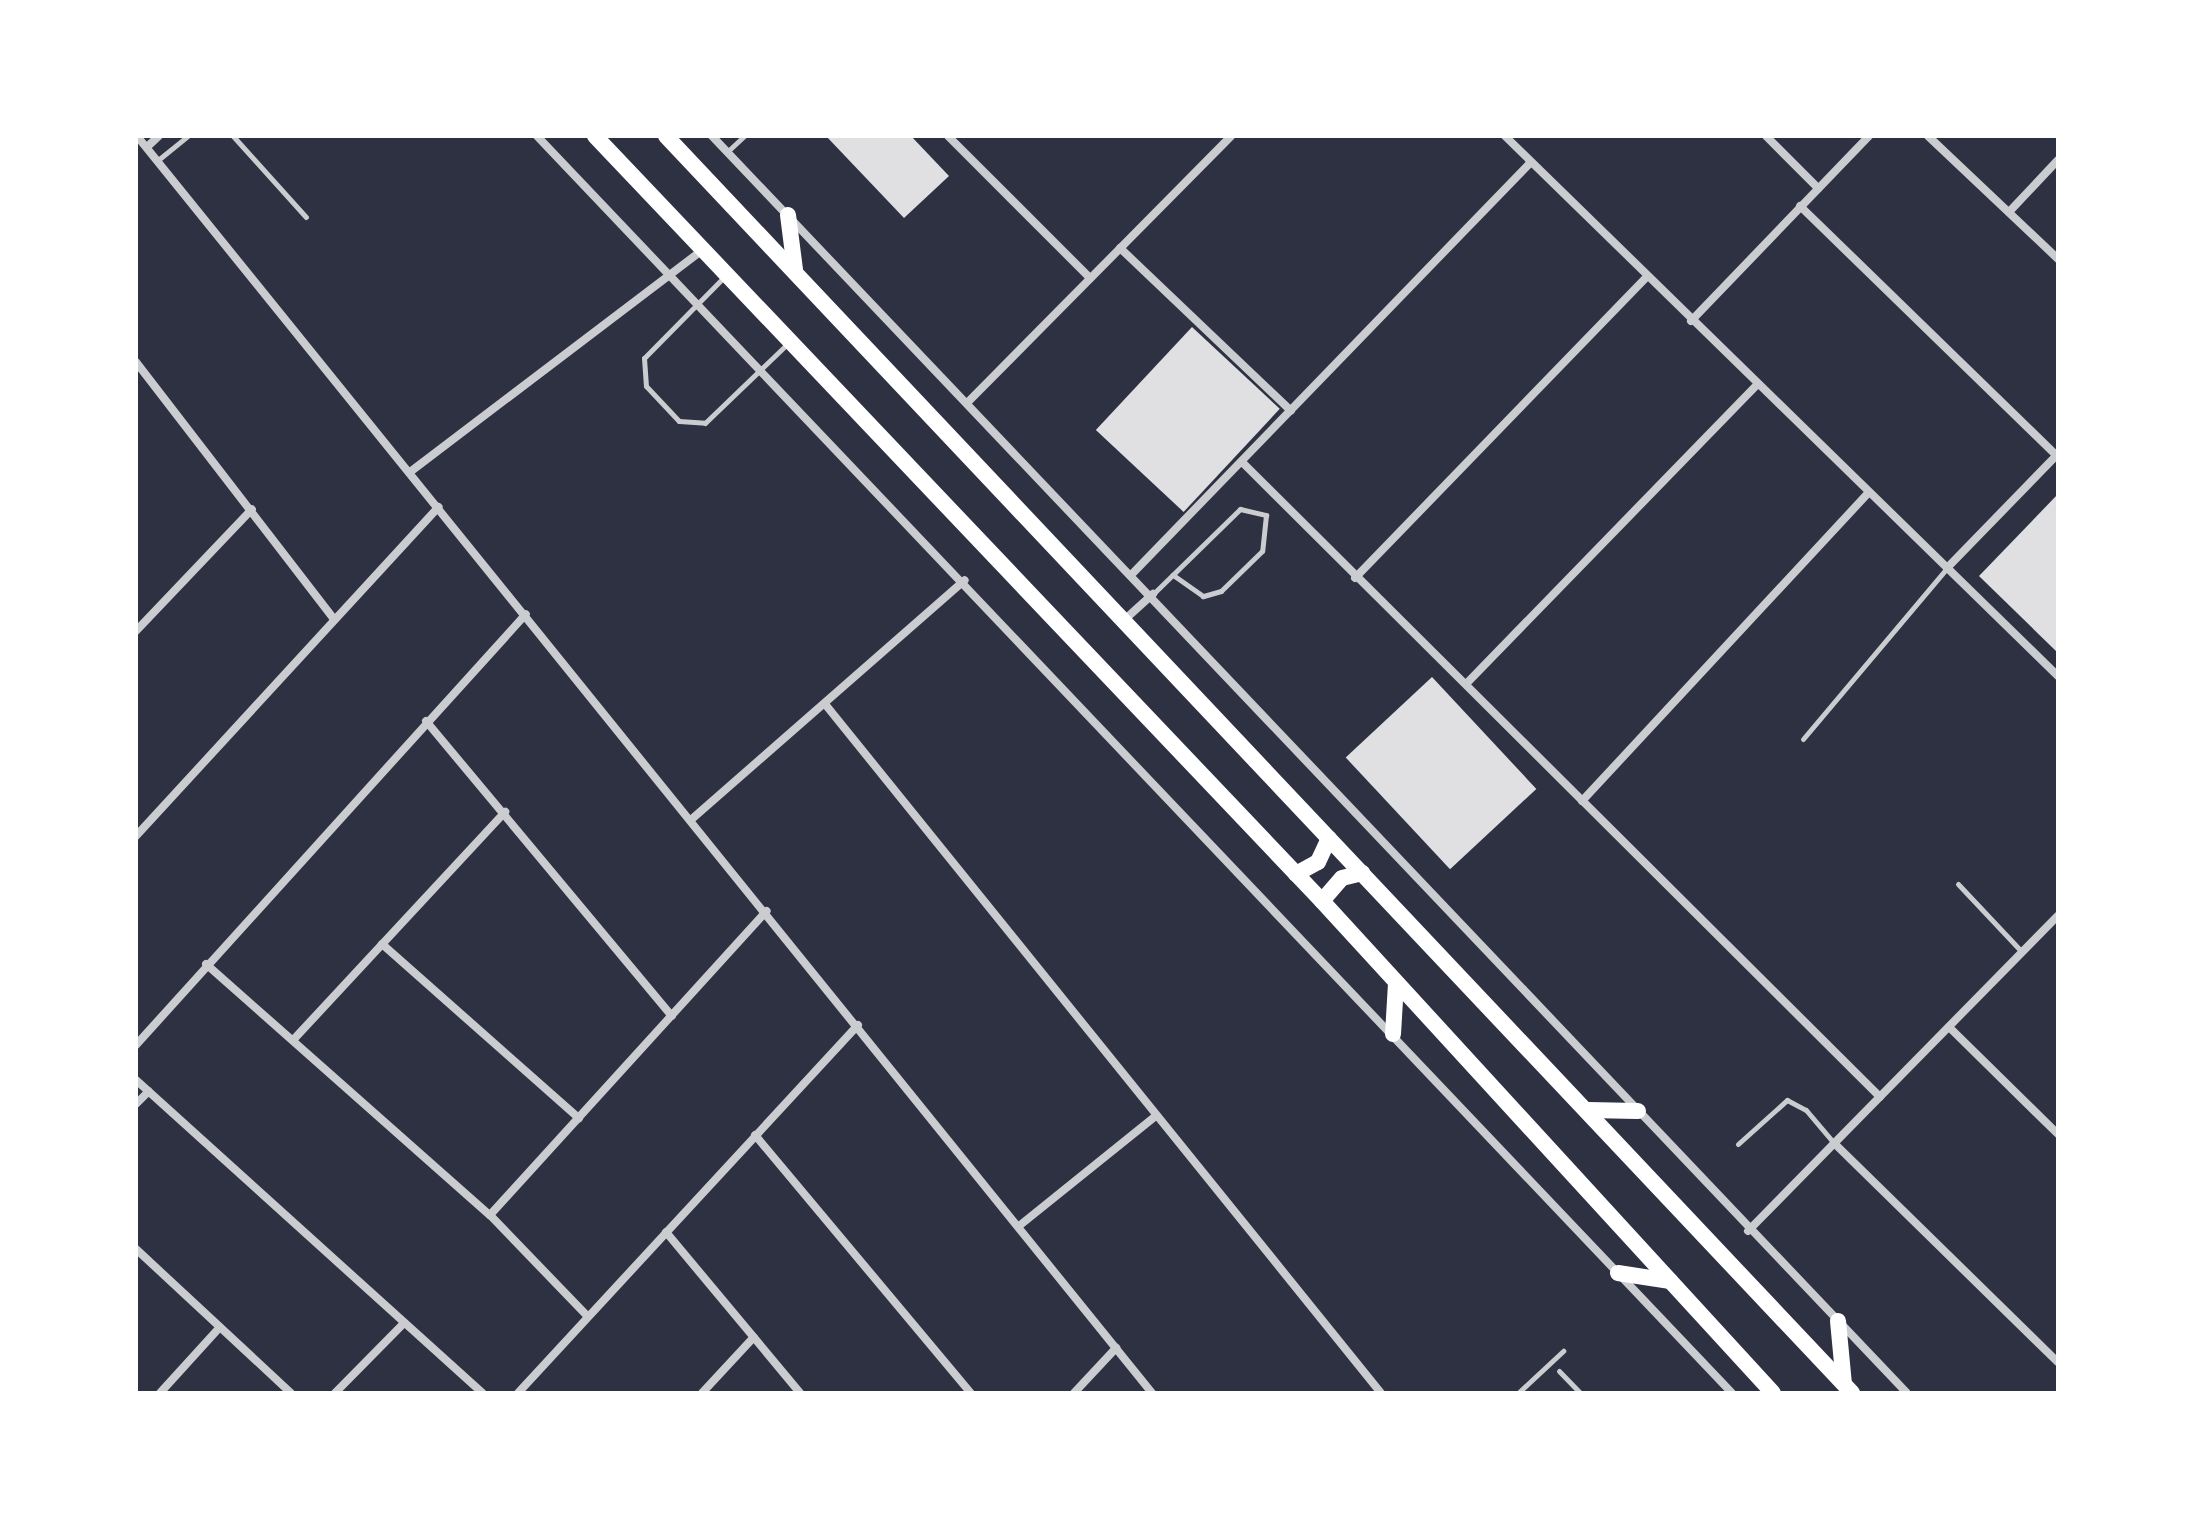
<!DOCTYPE html>
<html>
<head>
<meta charset="utf-8">
<style>
	body { margin:0 }
	#map { position:relative; width:2194px; height:1529px; overflow:hidden; background:#2d3142; font-family:Lato,sans-serif }
	div>[style] { position:absolute }
	[style*='--x'] { left:calc(var(--x)*1px); top:calc(var(--y)*1px); width:calc(var(--w)*1px); rotate:calc(var(--a)*1deg) }
	.building>* { inset:0; background:#e0e0e3; transform-origin:0 0 }
	.service>* { height:5px; margin:-2.5px; padding:0 2.5px; transform-origin:2.5px; border-radius:2.5px; background:#caccd0 }
	.minor>* { height:8px; margin:-4px; padding:0 4px; transform-origin:4px; border-radius:4px; background:#caccd0 }
	.primary>* { height:16px; margin:-8px; padding:0 8px; transform-origin:8px; border-radius:8px; background:#fff }
	span { translate:-50% -50%; white-space:nowrap; text-align:center; line-height:1.15; -webkit-text-stroke:8px #fff; paint-order:stroke }
	.frame { position:absolute; inset:0; border:138px solid #fff; pointer-events:none }
</style>
</head>
<body>
<div id="map">
	<div class="building">
		<i style="clip-path:polygon(826px 136px,911px 136px,949px 176px,904px 218px)"></i>
		<i style="left:1192px;top:327px;width:120px;height:141px;rotate:43deg"></i>
		<i style="clip-path:polygon(2058px 494px,2058px 653px,1979px 576px)"></i>
		<i style="left:1432px;top:677px;width:153px;height:118px;rotate:47deg"></i>
	</div>
	<div class="service">
		<i style="--x:233;--y:136;--w:109;--a:48"></i>
		<i style="--x:728;--y:151;--w:22;--a:-43"></i>
		<i style="--x:158;--y:160;--w:38;--a:-39"></i>
		<i style="--x:723;--y:278;--w:112;--a:134.6"></i>
		<i style="--x:644;--y:358;--w:28;--a:86"></i>
		<i style="--x:646;--y:386;--w:48;--a:46.7"></i>
		<i style="--x:679;--y:421;--w:26;--a:4"></i>
		<i style="--x:705;--y:423;--w:115;--a:-43.9"></i>
		<i style="--x:1153;--y:594;--w:122;--a:-44.3"></i>
		<i style="--x:1240;--y:509;--w:27;--a:13"></i>
		<i style="--x:1266;--y:515;--w:36;--a:96"></i>
		<i style="--x:1262;--y:551;--w:57;--a:135.7"></i>
		<i style="--x:1221;--y:591;--w:19;--a:164"></i>
		<i style="--x:1203;--y:596;--w:37;--a:-145"></i>
		<i style="--x:1803;--y:739;--w:224;--a:-49.9"></i>
		<i style="--x:1958;--y:884;--w:93;--a:46.7"></i>
		<i style="--x:1738;--y:1144;--w:66;--a:-41.9"></i>
		<i style="--x:1787;--y:1100;--w:21;--a:28"></i>
		<i style="--x:1806;--y:1110;--w:43;--a:49.7"></i>
		<i style="--x:1559;--y:1371;--w:30;--a:46"></i>
		<i style="--x:1518;--y:1393;--w:62;--a:-43"></i>
	</div>
	<div class="minor">
		<i style="--x:137;--y:136;--w:1616;--a:51.08"></i>
		<i style="--x:537;--y:136;--w:1734;--a:46.45"></i>
		<i style="--x:712;--y:136;--w:1734;--a:46.45"></i>
		<i style="--x:948;--y:136;--w:201;--a:45"></i>
		<i style="--x:1505;--y:136;--w:773;--a:44.32"></i>
		<i style="--x:1766;--y:136;--w:74;--a:45"></i>
		<i style="--x:1928;--y:136;--w:179;--a:43.4"></i>
		<i style="--x:147;--y:147;--w:16;--a:-43"></i>
		<i style="--x:1800;--y:206;--w:359;--a:44.2"></i>
		<i style="--x:2009;--y:212;--w:71;--a:-46.7"></i>
		<i style="--x:1120;--y:248;--w:236;--a:43.6"></i>
		<i style="--x:1691;--y:321;--w:257;--a:-46.1"></i>
		<i style="--x:136;--y:362;--w:324;--a:52.4"></i>
		<i style="--x:968;--y:402;--w:374;--a:-45.3"></i>
		<i style="--x:1242;--y:462;--w:900;--a:44.86"></i>
		<i style="--x:410;--y:472;--w:368;--a:-37.2"></i>
		<i style="--x:1947;--y:568;--w:159;--a:-45.8"></i>
		<i style="--x:1133;--y:573;--w:572;--a:-45.92"></i>
		<i style="--x:1355;--y:578;--w:418;--a:-45.9"></i>
		<i style="--x:1122;--y:622;--w:42;--a:-42.1"></i>
		<i style="--x:136;--y:631;--w:168;--a:-46.4"></i>
		<i style="--x:1467;--y:683;--w:417;--a:-45.8"></i>
		<i style="--x:825;--y:704;--w:885;--a:51.1"></i>
		<i style="--x:426;--y:721;--w:384;--a:50.2"></i>
		<i style="--x:1582;--y:801;--w:419;--a:-47.1"></i>
		<i style="--x:693;--y:818;--w:361;--a:-41.2"></i>
		<i style="--x:136;--y:836;--w:447;--a:-47.4"></i>
		<i style="--x:382;--y:944;--w:263;--a:41.5"></i>
		<i style="--x:206;--y:964;--w:379;--a:41.5"></i>
		<i style="--x:490;--y:1215;--w:141;--a:46.1"></i>
		<i style="--x:1949;--y:1027;--w:153;--a:44.5"></i>
		<i style="--x:295;--y:1038;--w:309;--a:-47.1"></i>
		<i style="--x:136;--y:1045;--w:581;--a:-47.86"></i>
		<i style="--x:136;--y:1080;--w:467;--a:42.1"></i>
		<i style="--x:136;--y:1104;--w:18;--a:-45"></i>
		<i style="--x:755;--y:1135;--w:336;--a:50.1"></i>
		<i style="--x:1834;--y:1143;--w:313;--a:44.4"></i>
		<i style="--x:490;--y:1215;--w:411;--a:-47.7"></i>
		<i style="--x:1019;--y:1226;--w:176;--a:-38.8"></i>
		<i style="--x:1748;--y:1231;--w:442;--a:-45.5"></i>
		<i style="--x:666;--y:1232;--w:209;--a:50.2"></i>
		<i style="--x:136;--y:1249;--w:212;--a:42.9"></i>
		<i style="--x:160;--y:1393;--w:89;--a:-47.7"></i>
		<i style="--x:335;--y:1393;--w:98;--a:-45.4"></i>
		<i style="--x:518;--y:1393;--w:501;--a:-47.26"></i>
		<i style="--x:702;--y:1393;--w:76;--a:-47.1"></i>
		<i style="--x:1074;--y:1393;--w:62;--a:-47"></i>
	</div>
	<div class="primary">
		<i style="--x:595;--y:136;--w:1055;--a:46.46"></i>
		<i style="--x:1322;--y:901;--w:667;--a:47.49"></i>
		<i style="--x:666;--y:136;--w:1728;--a:46.66"></i>
		<i style="--x:788;--y:215;--w:55;--a:82.7"></i>
		<i style="--x:1296;--y:874;--w:25;--a:-29"></i>
		<i style="--x:1318;--y:862;--w:26;--a:-65"></i>
		<i style="--x:1322;--y:901;--w:30;--a:-49"></i>
		<i style="--x:1342;--y:878;--w:21;--a:-14"></i>
		<i style="--x:1393;--y:1034;--w:50;--a:-86.6"></i>
		<i style="--x:1588;--y:1110;--w:50;--a:1.1"></i>
		<i style="--x:1618;--y:1273;--w:53;--a:8.7"></i>
		<i style="--x:1838;--y:1321;--w:63;--a:84.6"></i>
	</div>
	<div class="frame"></div>
</div>
</body>
</html>
